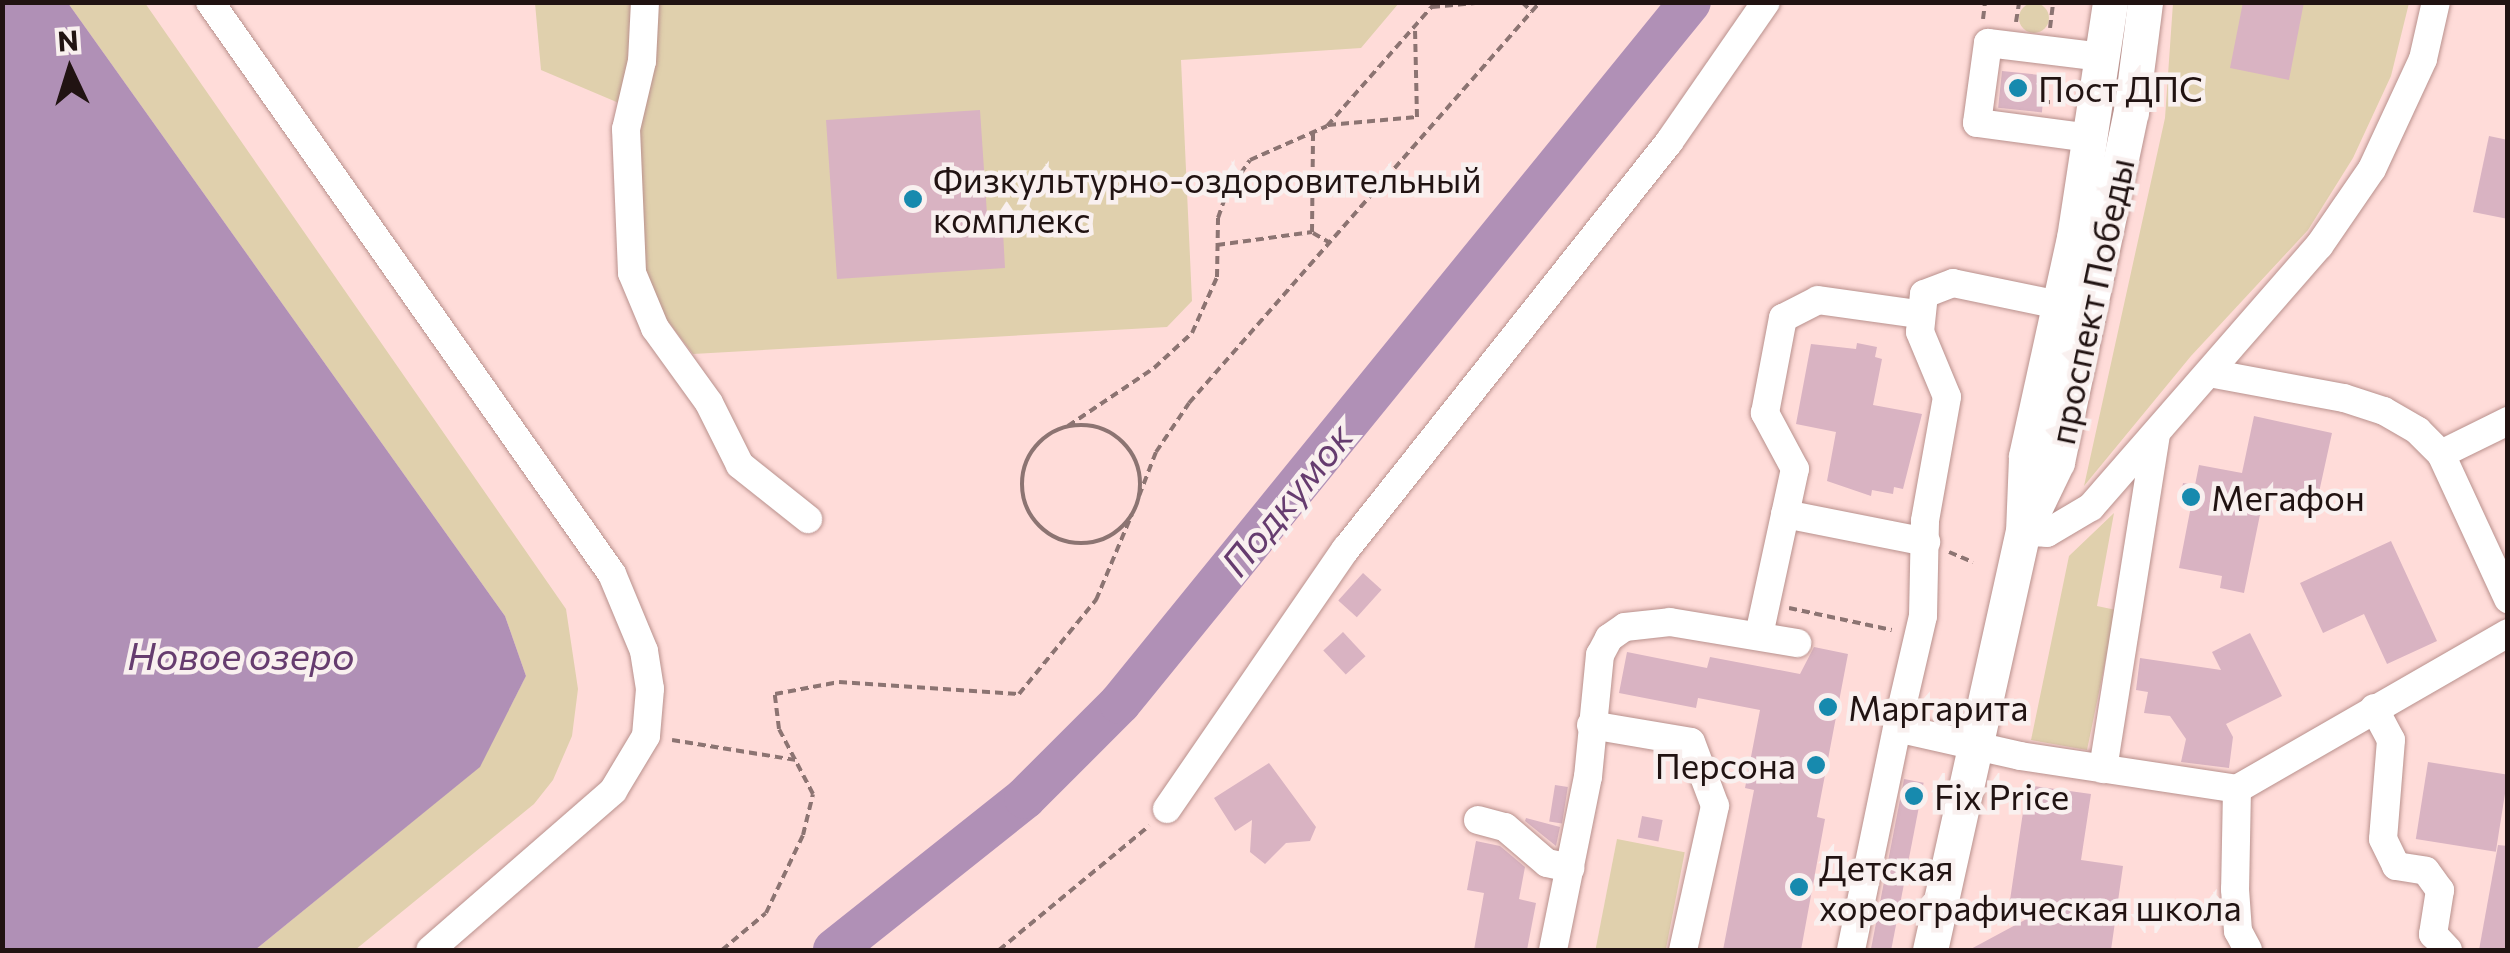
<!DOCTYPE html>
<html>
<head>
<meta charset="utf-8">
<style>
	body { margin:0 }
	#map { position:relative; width:2510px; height:953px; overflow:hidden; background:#ffdcd9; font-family:Commissioner,sans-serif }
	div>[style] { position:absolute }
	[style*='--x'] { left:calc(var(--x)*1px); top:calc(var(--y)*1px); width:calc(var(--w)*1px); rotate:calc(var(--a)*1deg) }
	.green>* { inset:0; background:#e0d0ad; transform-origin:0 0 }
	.round { border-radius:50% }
	.water>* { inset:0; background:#b090b6 }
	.river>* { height:42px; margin:-21px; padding:0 21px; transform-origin:21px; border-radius:21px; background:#b090b6 }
	.building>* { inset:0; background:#d9b3c2; transform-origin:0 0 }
	.path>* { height:4px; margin-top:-2px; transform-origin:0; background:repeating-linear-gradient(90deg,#8c7472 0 8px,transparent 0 13px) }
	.path>.ring { margin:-2px; padding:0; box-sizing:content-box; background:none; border:4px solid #8c7472; border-radius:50% }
	.roads { filter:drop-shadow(0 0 2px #b9918d) drop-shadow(0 0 2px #b9918d) }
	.minor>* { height:28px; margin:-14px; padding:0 14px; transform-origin:14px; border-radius:14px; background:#fff }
	.major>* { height:35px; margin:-17.5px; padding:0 17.5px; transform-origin:17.5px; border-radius:17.5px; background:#fff }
	.dots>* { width:28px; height:28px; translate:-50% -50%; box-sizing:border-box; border:5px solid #f9f0ef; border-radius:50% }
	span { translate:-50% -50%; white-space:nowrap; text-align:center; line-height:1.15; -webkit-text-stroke:9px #f9f0ef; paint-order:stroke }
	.poi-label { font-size:35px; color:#211312 }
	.left { translate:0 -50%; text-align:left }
	.right { translate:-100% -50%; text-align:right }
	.street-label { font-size:35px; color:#211312 }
	.water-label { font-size:38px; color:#663c6f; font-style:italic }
	.frame { position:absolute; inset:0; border:5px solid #211312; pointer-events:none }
	.north { position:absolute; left:20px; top:20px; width:100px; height:100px; -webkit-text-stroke:8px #f9f0ef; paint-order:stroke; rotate:356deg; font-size:28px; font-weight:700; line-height:40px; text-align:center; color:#211312 }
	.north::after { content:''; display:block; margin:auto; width:35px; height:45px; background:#211312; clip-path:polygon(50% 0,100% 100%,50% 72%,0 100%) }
</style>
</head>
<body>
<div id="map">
	<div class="green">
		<i style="clip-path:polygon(68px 3px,145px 3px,566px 609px,578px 689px,572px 736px,553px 780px,534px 804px,355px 950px,255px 950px,479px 767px,526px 676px,505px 616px)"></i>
		<i style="clip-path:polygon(535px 3px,1399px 3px,1361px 48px,1181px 60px,1192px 301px,1167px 327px,693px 354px,644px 290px,633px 109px,541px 70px)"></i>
		<i style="clip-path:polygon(2173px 3px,2409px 3px,2391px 76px,2353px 158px,2308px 230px,2191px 356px,2084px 486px,2165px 118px)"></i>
		<i class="round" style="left:2019px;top:3px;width:30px;height:30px"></i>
		<i style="clip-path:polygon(2114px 513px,2097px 606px,2116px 610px,2087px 750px,2031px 740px,2069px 556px)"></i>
		<i style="left:1617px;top:839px;width:69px;height:113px;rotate:11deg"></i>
	</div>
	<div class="water">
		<i style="clip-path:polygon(2px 3px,68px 3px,505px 616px,526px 676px,480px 767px,255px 950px,3px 950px)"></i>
	</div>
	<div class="river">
		<i style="--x:834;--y:950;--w:244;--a:-38.5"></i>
		<i style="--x:1025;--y:798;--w:134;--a:-45"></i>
		<i style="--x:1120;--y:703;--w:903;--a:-50.88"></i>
	</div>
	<div class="building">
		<i style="clip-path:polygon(2243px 2px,2304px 2px,2289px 80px,2230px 68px)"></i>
		<i style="left:2002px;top:71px;width:44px;height:37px;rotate:6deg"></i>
		<i style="clip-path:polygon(980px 110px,987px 214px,1002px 213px,1005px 268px,837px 279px,826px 120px)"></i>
		<i style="clip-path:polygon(2489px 136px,2508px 140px,2508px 219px,2473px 212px)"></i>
		<i style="clip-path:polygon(1857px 343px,1877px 347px,1875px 357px,1882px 359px,1873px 405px,1922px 414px,1903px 489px,1894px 487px,1893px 494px,1872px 490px,1871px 496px,1827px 481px,1836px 432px,1796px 424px,1811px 344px,1856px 349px)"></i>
		<i style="clip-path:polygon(2254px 416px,2332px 433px,2316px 506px,2264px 495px,2244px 593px,2220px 588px,2222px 576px,2179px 568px,2191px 506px,2179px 504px,2183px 483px,2195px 485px,2199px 465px,2242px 473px)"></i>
		<i style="clip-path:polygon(2391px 541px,2437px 641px,2387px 664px,2364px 614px,2323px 633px,2300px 583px)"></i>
		<i style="left:1363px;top:573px;width:25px;height:37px;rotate:42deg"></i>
		<i style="left:1343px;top:632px;width:33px;height:27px;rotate:47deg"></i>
		<i style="clip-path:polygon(2250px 633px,2282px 696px,2226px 724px,2233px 737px,2229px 768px,2181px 762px,2186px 739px,2170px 716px,2144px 713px,2148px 692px,2136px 690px,2140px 658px,2221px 670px,2212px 652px)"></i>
		<i style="clip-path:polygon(1814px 647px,1848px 654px,1817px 817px,1825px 819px,1801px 950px,1723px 950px,1754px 790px,1745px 788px,1760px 710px,1698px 698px,1696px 708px,1619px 693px,1627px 652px,1707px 668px,1710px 657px,1800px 674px)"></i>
		<i style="left:2428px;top:762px;width:81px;height:78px;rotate:9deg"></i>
		<i style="clip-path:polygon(1269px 763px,1316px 827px,1310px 841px,1286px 843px,1265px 864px,1250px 852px,1252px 820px,1235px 831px,1214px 798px)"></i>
		<i style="left:1904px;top:779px;width:20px;height:175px;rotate:11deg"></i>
		<i style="left:1555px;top:785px;width:13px;height:37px;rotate:9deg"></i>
		<i style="clip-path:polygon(2027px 785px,2091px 794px,2081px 860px,2123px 866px,2111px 950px,1969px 950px,2051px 906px,2010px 900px)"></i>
		<i style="left:1642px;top:816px;width:21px;height:22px;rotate:11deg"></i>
		<i style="clip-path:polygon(1526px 818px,1560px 827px,1556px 846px,1525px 821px)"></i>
		<i style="clip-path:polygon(1476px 841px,1500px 846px,1525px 867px,1519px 899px,1536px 903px,1527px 950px,1474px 950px,1484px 893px,1467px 890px)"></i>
		<i style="clip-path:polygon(2498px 845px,2508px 846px,2508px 950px,2479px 950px)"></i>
	</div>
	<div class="path">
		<i style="--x:1522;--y:2;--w:14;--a:45"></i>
		<i style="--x:1432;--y:7;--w:54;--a:-5.3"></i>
		<i style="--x:1983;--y:19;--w:17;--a:-83"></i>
		<i style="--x:2016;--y:22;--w:20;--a:-81"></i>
		<i style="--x:2050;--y:28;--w:26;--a:-83"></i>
		<i style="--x:2042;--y:101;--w:21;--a:8"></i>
		<i style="--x:1328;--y:125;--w:89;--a:-5.1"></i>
		<i style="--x:1417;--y:117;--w:91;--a:-91.3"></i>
		<i style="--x:1313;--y:233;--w:20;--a:30"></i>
		<i style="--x:1217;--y:245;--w:96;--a:-7.8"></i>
		<i style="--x:1312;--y:232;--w:100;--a:-89.4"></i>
		<i class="ring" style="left:1022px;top:425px;width:114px;height:114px"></i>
		<i style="--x:1068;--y:426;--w:104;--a:-34"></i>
		<i style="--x:1154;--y:368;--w:52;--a:-42.6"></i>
		<i style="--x:1192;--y:333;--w:61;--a:-65.9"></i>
		<i style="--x:1217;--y:277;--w:59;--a:-89"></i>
		<i style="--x:1218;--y:218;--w:24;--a:-71"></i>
		<i style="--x:1226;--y:195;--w:42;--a:-55.6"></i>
		<i style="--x:1250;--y:160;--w:84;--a:-23.8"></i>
		<i style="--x:1327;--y:126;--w:165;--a:-48.7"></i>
		<i style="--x:1139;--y:496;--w:47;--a:-68.9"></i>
		<i style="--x:1156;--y:452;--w:59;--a:-56"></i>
		<i style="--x:1189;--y:403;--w:533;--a:-48.8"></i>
		<i style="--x:1949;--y:552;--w:26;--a:23"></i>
		<i style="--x:1789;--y:608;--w:105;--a:12.1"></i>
		<i style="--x:672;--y:740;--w:126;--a:9.2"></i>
		<i style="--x:722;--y:950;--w:57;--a:-40.1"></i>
		<i style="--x:766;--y:913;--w:86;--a:-64.6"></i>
		<i style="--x:803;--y:835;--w:42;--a:-76.3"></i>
		<i style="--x:813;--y:794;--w:73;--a:-117.6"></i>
		<i style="--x:779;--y:729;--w:35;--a:-97"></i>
		<i style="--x:775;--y:694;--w:65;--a:-10.6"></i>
		<i style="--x:839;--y:682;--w:180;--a:3.8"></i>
		<i style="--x:1019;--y:694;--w:122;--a:-50.7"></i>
		<i style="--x:1096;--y:600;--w:93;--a:-67.3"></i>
		<i style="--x:999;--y:950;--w:195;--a:-39.6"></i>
	</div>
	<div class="roads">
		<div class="minor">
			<i style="--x:210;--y:2;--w:699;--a:54.9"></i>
			<i style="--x:612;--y:574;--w:83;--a:67.4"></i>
			<i style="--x:644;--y:651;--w:38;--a:81"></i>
			<i style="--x:650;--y:689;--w:47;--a:94.9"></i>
			<i style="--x:646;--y:736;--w:64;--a:121"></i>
			<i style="--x:613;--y:791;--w:242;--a:139"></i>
			<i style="--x:645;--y:2;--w:59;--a:92.9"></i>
			<i style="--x:642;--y:61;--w:70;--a:103.2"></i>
			<i style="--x:626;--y:129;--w:144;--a:87.6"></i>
			<i style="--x:632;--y:273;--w:60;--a:67.3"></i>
			<i style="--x:655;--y:328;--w:92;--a:54.2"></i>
			<i style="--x:709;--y:403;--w:69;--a:63.4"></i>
			<i style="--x:740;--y:465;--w:87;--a:38.5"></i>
			<i style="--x:2090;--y:138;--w:114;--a:-172.4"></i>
			<i style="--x:1977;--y:123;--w:81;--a:-82.2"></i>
			<i style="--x:1988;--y:43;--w:115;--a:7"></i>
			<i style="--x:2059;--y:305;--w:108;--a:-168.3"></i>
			<i style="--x:1953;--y:283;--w:31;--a:159"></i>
			<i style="--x:1924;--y:294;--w:38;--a:96"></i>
			<i style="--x:1920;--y:332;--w:70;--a:67.4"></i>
			<i style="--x:1947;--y:397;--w:126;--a:100.1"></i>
			<i style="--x:1925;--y:521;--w:95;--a:91.2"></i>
			<i style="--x:1923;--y:616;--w:115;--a:103.1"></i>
			<i style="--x:1897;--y:728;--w:126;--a:12.8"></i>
			<i style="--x:2020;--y:756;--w:219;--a:8.6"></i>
			<i style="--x:2237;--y:789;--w:313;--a:-29.9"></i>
			<i style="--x:2209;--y:373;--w:137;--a:10.5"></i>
			<i style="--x:2344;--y:398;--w:42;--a:18"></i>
			<i style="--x:2384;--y:411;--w:39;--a:30"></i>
			<i style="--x:2418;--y:431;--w:33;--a:45"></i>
			<i style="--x:2441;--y:454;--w:160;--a:65.2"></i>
			<i style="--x:2441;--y:454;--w:75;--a:-26.2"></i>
			<i style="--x:1785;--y:514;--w:144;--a:11.2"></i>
			<i style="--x:2023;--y:532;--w:24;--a:2"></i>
			<i style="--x:2047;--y:533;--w:51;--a:-30.6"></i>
			<i style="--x:2091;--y:507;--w:347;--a:-48.9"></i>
			<i style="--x:2319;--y:246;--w:93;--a:-55.5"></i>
			<i style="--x:2372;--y:169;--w:121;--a:-65.1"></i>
			<i style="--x:2423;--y:59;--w:58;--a:-77.2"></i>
			<i style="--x:1759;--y:635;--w:170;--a:-77.8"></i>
			<i style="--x:1795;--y:469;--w:64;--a:-118.2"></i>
			<i style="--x:1765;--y:413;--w:97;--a:-79.3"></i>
			<i style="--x:1783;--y:318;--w:39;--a:-27"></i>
			<i style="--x:1818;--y:300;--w:101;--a:8"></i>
			<i style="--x:2374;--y:708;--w:36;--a:62"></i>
			<i style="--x:2391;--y:740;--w:99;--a:94.6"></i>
			<i style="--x:2383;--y:839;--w:30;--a:64"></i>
			<i style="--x:2396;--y:866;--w:30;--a:9"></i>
			<i style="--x:2426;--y:871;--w:24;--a:54"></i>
			<i style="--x:2440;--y:890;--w:45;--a:99"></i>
			<i style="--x:2433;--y:934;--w:22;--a:47"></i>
			<i style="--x:1591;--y:725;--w:101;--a:9.6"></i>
			<i style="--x:1691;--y:742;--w:68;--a:69.4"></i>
			<i style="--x:1715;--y:806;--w:148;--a:102.5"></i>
			<i style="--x:2103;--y:769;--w:339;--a:-81"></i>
			<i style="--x:2237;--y:789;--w:100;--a:91.1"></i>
			<i style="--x:2235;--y:889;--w:42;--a:85.9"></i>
			<i style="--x:2238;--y:931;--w:21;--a:62"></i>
			<i style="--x:1167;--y:809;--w:316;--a:-55.5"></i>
			<i style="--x:1346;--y:549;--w:520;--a:-51.56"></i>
			<i style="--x:1669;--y:142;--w:170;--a:-55.3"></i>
			<i style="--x:1478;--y:820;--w:28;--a:15"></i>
			<i style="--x:1505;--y:827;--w:55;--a:40.6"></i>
			<i style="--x:1547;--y:863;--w:24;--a:12"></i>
			<i style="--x:1553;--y:950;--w:177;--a:-78.6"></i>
			<i style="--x:1588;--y:777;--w:123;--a:-84.4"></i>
			<i style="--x:1600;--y:655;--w:19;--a:-62"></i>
			<i style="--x:1609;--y:638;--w:19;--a:-35"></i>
			<i style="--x:1625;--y:627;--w:45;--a:-6.3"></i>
			<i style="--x:1670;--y:622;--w:129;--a:9.4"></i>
			<i style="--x:1851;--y:950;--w:227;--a:-78.3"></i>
		</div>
		<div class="major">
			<i style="--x:2030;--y:518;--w:62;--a:-64.3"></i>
			<i style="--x:2057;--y:462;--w:358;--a:-78.1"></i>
			<i style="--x:2131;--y:112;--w:111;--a:-82.7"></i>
			<i style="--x:1930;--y:950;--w:428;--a:-77.5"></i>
			<i style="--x:2023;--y:532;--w:76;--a:-87.7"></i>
			<i style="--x:2026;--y:456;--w:223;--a:-77.6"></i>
			<i style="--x:2074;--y:238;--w:239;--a:-81.3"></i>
		</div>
	</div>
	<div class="dots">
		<i style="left:2018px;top:88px;background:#178aae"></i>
		<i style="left:913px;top:199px;background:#178aae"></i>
		<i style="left:2191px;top:497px;background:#178aae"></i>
		<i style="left:1828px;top:707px;background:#178aae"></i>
		<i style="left:1816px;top:765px;background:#178aae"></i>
		<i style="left:1914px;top:796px;background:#178aae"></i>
		<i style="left:1799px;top:887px;background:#178aae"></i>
	</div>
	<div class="poi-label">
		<span class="left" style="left:2038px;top:88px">Пост ДПС</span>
		<span class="left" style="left:933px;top:199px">Физкультурно-оздоровительный<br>комплекс</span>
		<span class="left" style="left:2211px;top:497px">Мегафон</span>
		<span class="left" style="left:1848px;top:707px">Маргарита</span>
		<span class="right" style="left:1796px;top:765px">Персона</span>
		<span class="left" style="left:1934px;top:796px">Fix Price</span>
		<span class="left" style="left:1819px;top:887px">Детская<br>хореографическая школа</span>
	</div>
	<div class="street-label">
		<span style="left:2091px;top:301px;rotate:-78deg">проспект Победы</span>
	</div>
	<div class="water-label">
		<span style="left:1286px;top:499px;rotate:-51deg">Подкумок</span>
		<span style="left:241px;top:655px">Новое озеро</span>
	</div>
	<div class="frame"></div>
	<div class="north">N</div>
</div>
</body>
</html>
